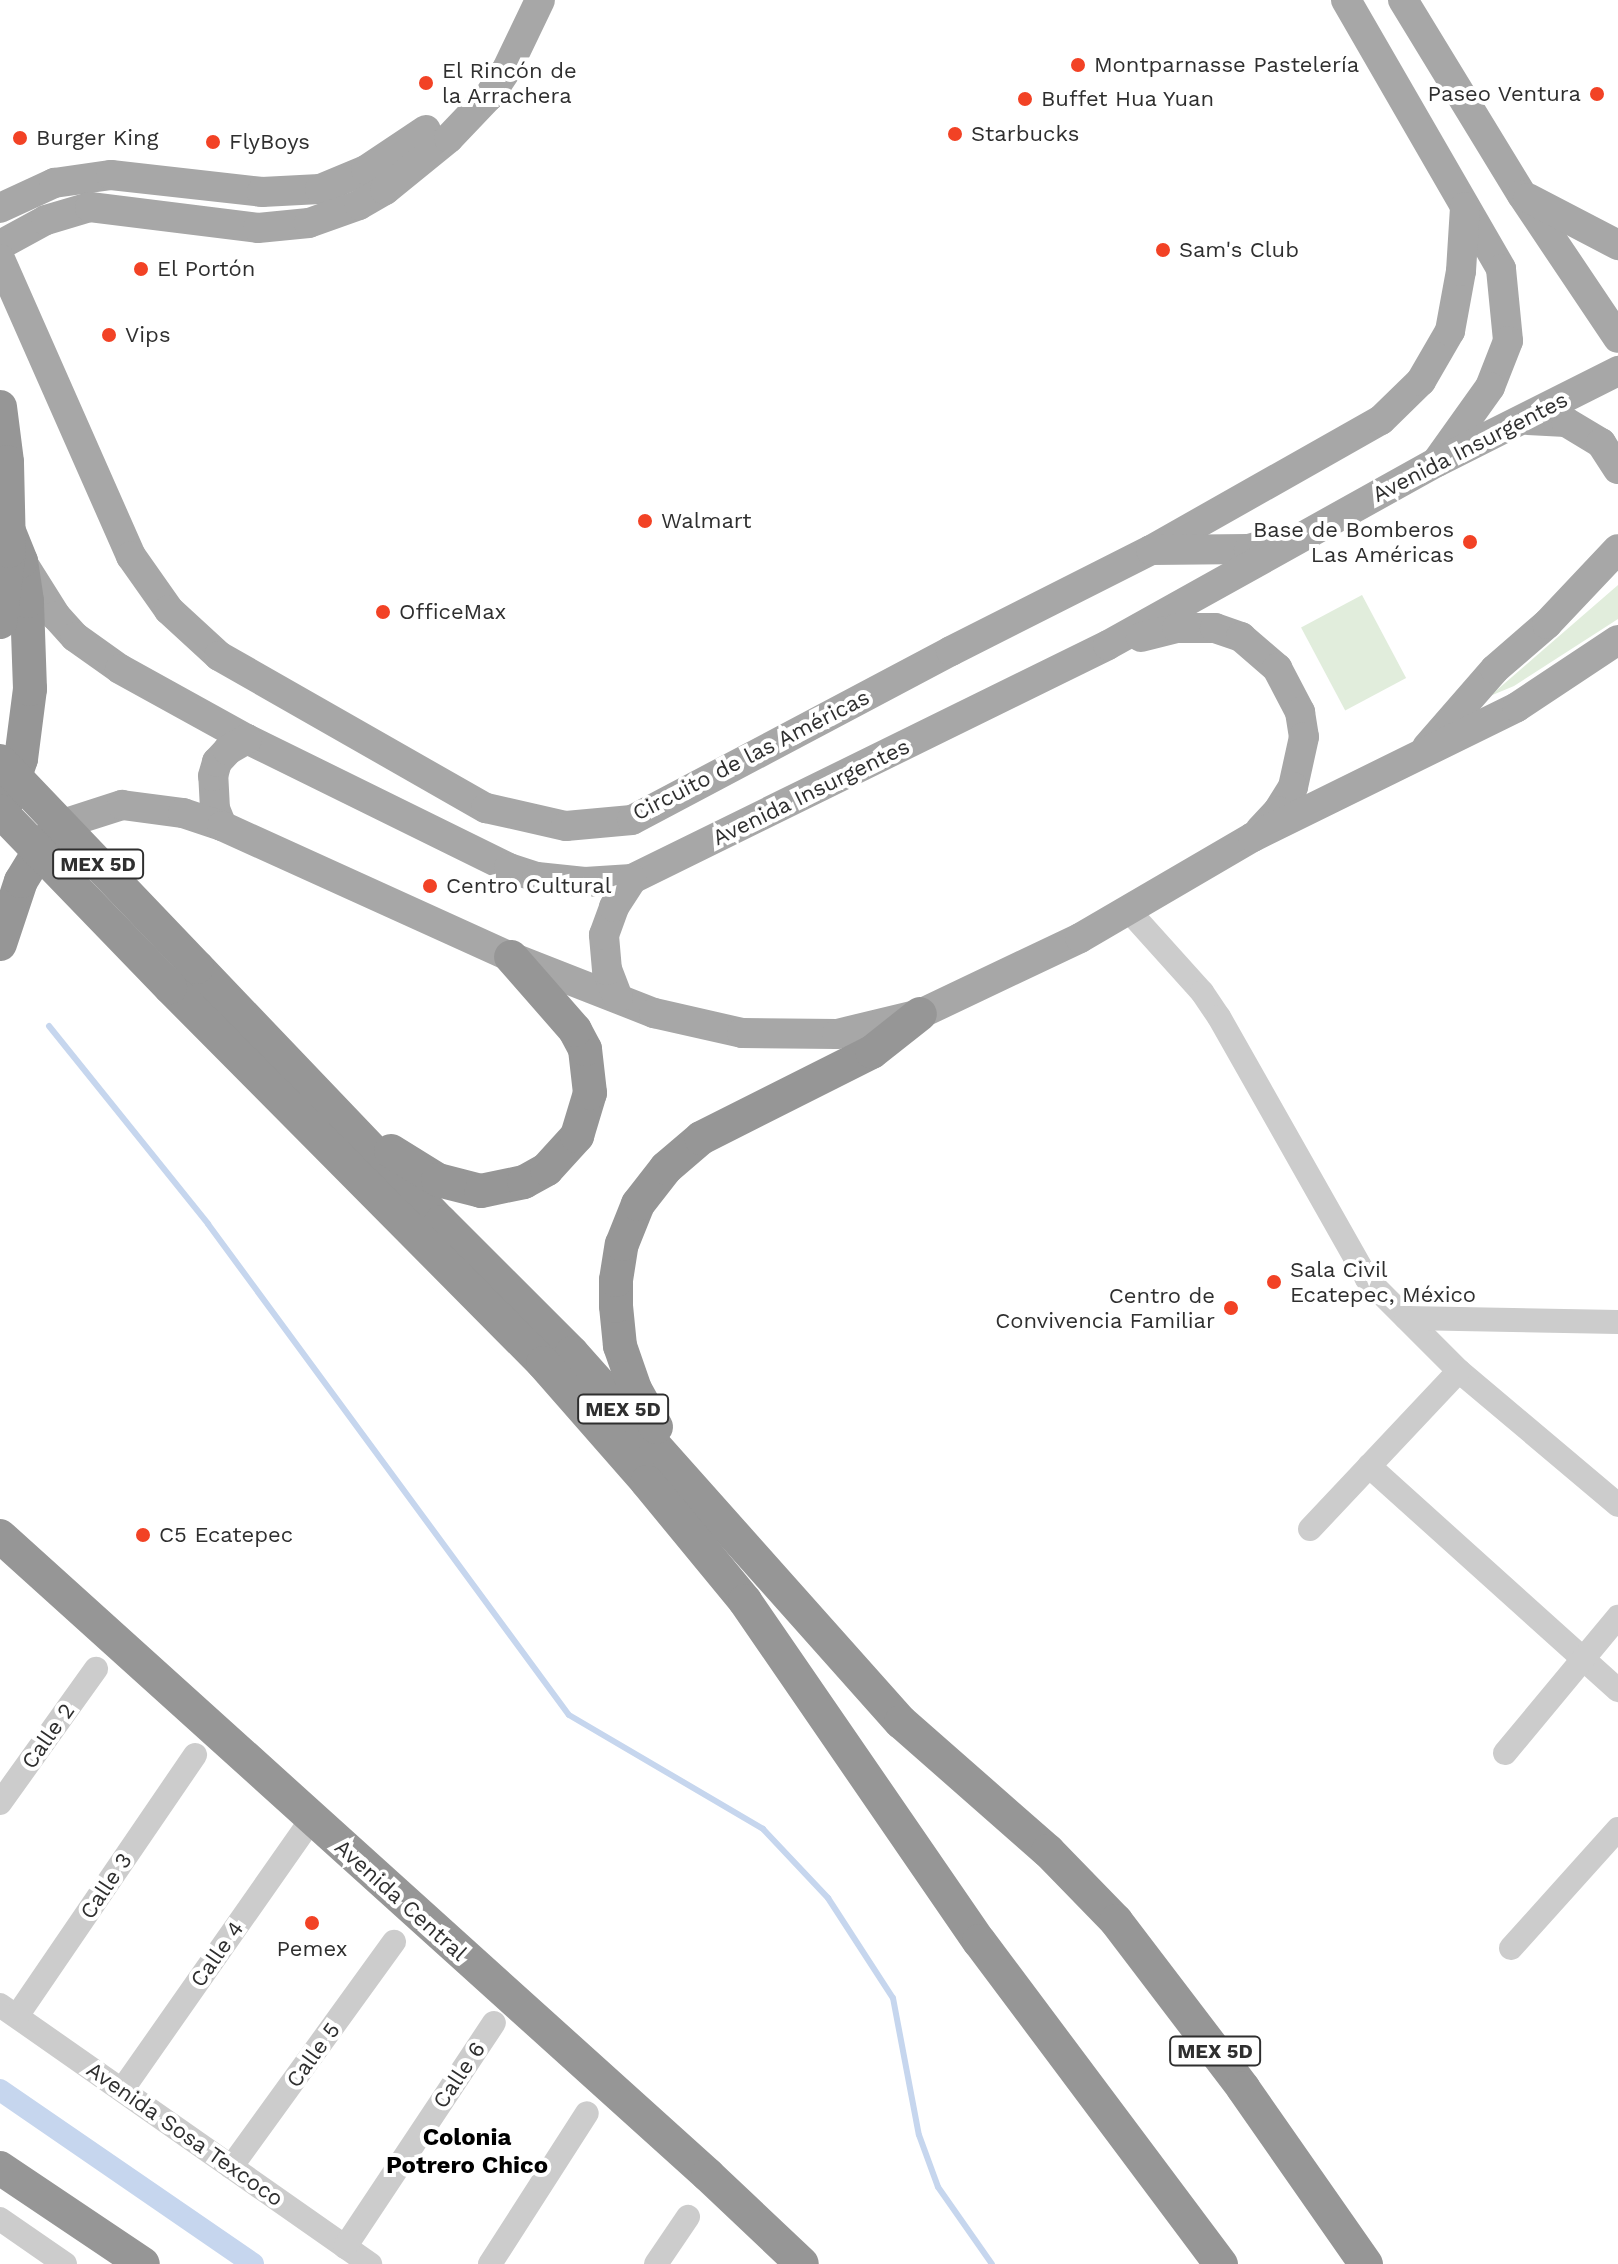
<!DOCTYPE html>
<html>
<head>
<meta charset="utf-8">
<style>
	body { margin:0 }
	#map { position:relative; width:1618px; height:2264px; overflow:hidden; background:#fff; font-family:"Work Sans",sans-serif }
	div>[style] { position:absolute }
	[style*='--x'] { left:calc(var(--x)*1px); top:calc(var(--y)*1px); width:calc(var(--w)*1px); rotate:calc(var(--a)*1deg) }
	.green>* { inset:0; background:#e1eddc; transform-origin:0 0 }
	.stream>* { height:6px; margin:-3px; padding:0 3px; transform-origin:3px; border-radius:3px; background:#c6d6ee }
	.canal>* { height:22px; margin:-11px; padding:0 11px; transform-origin:11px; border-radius:11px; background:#c6d6ee }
	.minor>* { height:24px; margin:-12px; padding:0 12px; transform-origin:12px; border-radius:12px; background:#ccc }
	.major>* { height:30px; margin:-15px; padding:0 15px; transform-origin:15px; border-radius:15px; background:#a7a7a7 }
	.highway>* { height:34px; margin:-17px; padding:0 17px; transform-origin:17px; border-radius:17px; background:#969696 }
	.highway-bridge>* { height:34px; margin:-17px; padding:0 17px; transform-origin:17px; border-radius:17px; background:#969696 }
	.dots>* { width:22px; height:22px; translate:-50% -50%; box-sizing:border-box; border:4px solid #fff; border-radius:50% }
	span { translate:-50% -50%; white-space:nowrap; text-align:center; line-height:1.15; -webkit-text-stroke:8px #fff; paint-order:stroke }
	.shield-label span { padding:2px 6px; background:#fff; border:2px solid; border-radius:6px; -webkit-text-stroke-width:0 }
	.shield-label { font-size:20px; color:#2f2f2f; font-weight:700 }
	.poi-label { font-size:22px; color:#2f2f2f }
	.left { translate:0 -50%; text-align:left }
	.right { translate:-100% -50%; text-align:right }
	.street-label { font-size:22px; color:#2f2f2f }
	.neighbourhood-label { font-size:24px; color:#000; font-weight:700 }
</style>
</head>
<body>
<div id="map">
	<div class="green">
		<i style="clip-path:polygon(1618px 585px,1618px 619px,1514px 686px,1490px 696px)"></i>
		<i style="left:1362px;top:595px;width:94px;height:69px;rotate:62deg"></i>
	</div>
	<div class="stream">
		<i style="--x:49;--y:1026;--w:254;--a:51.2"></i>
		<i style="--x:208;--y:1224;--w:609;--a:53.68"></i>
		<i style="--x:569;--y:1715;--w:225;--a:30.4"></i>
		<i style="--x:763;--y:1829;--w:95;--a:46.7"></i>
		<i style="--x:828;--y:1898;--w:119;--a:57"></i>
		<i style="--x:893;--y:1998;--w:139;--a:79.3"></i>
		<i style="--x:919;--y:2135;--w:55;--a:69.9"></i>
		<i style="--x:938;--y:2187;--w:94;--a:55"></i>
	</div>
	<div class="canal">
		<i style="--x:0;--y:2090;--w:307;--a:34.5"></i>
	</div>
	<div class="minor">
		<i style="--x:1129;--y:911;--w:109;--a:48"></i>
		<i style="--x:1202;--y:992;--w:30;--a:56"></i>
		<i style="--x:1219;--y:1017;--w:301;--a:60.5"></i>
		<i style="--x:1367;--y:1279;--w:130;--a:45"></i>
		<i style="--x:1459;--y:1371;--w:208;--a:40.1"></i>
		<i style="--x:1406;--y:1318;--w:212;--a:1.1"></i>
		<i style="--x:1369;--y:1466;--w:335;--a:42"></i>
		<i style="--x:1310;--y:1529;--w:217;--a:-46.7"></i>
		<i style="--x:1505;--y:1753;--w:177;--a:-50.3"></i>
		<i style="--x:0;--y:1803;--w:165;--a:-54.4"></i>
		<i style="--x:1511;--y:1948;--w:160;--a:-48"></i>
		<i style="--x:0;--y:2005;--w:452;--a:35"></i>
		<i style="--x:17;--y:2016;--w:316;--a:-55.7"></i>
		<i style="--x:122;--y:2090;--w:331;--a:-55"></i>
		<i style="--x:231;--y:2167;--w:278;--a:-54.1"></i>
		<i style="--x:0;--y:2219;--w:79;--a:34.7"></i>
		<i style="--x:345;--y:2247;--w:269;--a:-56.4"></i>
		<i style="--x:490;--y:2264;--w:179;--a:-57.3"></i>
		<i style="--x:656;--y:2264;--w:57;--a:-55.8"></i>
	</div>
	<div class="major">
		<i style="--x:1346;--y:0;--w:310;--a:60"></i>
		<i style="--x:1501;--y:269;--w:72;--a:84.4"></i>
		<i style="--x:1508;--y:341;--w:49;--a:111.4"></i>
		<i style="--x:1490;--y:387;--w:90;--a:125.5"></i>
		<i style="--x:1403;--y:0;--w:228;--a:58.6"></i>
		<i style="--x:1522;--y:195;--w:172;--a:56.1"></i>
		<i style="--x:1528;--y:198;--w:102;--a:27.6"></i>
		<i style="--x:0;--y:208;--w:60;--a:-24.8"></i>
		<i style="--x:54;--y:183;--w:58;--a:-8"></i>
		<i style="--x:111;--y:175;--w:152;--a:6.4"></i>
		<i style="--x:262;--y:192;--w:58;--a:-3"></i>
		<i style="--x:320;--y:189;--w:50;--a:-22.4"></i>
		<i style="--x:366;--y:170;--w:72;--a:-33.7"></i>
		<i style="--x:0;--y:245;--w:52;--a:-28.5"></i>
		<i style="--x:46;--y:220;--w:46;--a:-16.5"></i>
		<i style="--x:90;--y:207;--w:169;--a:7.1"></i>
		<i style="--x:258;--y:228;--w:51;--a:-5.6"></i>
		<i style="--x:309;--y:223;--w:53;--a:-19.8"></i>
		<i style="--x:359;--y:205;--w:30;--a:-30"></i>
		<i style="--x:385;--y:190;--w:82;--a:-39.1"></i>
		<i style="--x:449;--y:138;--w:58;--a:-46.4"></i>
		<i style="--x:489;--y:96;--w:32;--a:-56"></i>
		<i style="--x:507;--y:69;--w:76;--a:-64.4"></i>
		<i style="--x:0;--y:259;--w:325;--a:66.2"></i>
		<i style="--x:131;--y:556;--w:66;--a:54.9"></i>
		<i style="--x:169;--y:610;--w:68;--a:42.6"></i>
		<i style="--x:219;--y:656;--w:307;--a:29.7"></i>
		<i style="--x:486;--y:808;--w:82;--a:12.7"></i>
		<i style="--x:566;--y:826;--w:66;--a:-5.2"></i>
		<i style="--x:632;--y:820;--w:361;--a:-27.9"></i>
		<i style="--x:951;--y:651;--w:224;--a:-26.8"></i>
		<i style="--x:1151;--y:550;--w:264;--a:-29.5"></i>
		<i style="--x:1381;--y:420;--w:56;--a:-44.3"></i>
		<i style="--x:1421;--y:381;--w:58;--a:-59.9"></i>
		<i style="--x:1450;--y:331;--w:61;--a:-79.6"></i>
		<i style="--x:1461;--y:271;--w:64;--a:-86.4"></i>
		<i style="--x:1528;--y:420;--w:38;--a:3"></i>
		<i style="--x:1566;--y:422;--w:41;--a:31"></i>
		<i style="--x:1601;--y:443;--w:31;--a:57"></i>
		<i style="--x:1151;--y:550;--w:98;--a:-0.6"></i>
		<i style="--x:1249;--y:549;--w:22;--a:-16"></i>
		<i style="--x:22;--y:562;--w:64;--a:57.8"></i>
		<i style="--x:56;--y:616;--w:28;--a:48"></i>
		<i style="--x:75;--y:637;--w:55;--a:35.4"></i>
		<i style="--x:120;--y:669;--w:145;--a:28.9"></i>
		<i style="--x:247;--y:739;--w:292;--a:26.2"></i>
		<i style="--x:509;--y:868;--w:29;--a:18"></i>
		<i style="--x:537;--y:877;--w:48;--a:5.9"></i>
		<i style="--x:585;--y:882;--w:47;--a:-3.7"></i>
		<i style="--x:632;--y:879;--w:530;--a:-26.18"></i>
		<i style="--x:1108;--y:645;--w:376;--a:-29.1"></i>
		<i style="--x:1437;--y:462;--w:203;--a:-26.7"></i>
		<i style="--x:1141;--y:637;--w:37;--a:-14"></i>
		<i style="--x:1177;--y:628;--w:38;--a:0"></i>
		<i style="--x:1215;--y:628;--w:28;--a:19"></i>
		<i style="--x:1241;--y:637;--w:48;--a:40.7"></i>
		<i style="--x:1277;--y:668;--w:50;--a:62.4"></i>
		<i style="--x:1300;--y:712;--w:25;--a:81"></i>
		<i style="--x:1304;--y:737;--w:51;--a:102.4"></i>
		<i style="--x:1293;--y:787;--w:28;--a:122"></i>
		<i style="--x:1278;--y:811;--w:26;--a:133"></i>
		<i style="--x:1427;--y:747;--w:103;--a:-48.9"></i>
		<i style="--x:1495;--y:669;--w:69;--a:-40.9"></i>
		<i style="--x:1547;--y:624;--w:103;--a:-46.6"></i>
		<i style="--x:222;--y:826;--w:18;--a:-112"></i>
		<i style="--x:215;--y:809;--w:33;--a:-93"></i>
		<i style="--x:213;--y:776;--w:15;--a:-74"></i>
		<i style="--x:217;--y:762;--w:16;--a:-47"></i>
		<i style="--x:228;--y:750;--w:22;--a:-30"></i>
		<i style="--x:46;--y:840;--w:29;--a:-38"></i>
		<i style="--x:69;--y:822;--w:56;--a:-17.8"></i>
		<i style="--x:122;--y:805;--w:62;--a:7.5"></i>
		<i style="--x:183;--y:813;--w:41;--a:18.4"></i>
		<i style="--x:222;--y:826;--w:317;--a:24.4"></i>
		<i style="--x:511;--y:957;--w:154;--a:21.4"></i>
		<i style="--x:654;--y:1013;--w:90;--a:12.8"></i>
		<i style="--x:742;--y:1033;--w:95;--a:0.6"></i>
		<i style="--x:837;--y:1034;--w:85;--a:-13.5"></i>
		<i style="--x:920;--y:1014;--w:177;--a:-25.4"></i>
		<i style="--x:1080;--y:938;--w:200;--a:-30.3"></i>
		<i style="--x:1253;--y:837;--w:294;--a:-26.2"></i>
		<i style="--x:1517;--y:707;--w:121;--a:-33.6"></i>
		<i style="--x:618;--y:998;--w:30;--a:-111"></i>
		<i style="--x:607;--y:970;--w:35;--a:-95"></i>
		<i style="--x:604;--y:935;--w:30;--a:-70"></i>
		<i style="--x:614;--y:907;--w:33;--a:-57"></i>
	</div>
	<div class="highway">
		<i style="--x:0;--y:407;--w:55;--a:82.7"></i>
		<i style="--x:7;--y:801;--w:44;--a:-71.6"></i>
		<i style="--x:21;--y:759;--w:71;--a:-82.7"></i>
		<i style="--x:30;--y:689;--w:88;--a:-92"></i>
		<i style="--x:27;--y:601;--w:40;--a:-98.5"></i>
		<i style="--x:21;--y:561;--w:31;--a:-112"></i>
		<i style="--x:0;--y:944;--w:66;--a:-71.6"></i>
		<i style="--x:21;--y:881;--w:48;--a:-58.6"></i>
		<i style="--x:197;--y:967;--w:353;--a:46.3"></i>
		<i style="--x:441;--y:1222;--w:185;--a:45"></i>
		<i style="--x:572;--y:1353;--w:494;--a:48.3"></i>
		<i style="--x:901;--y:1722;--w:196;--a:41.3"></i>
		<i style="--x:1048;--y:1851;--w:98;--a:45.8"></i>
		<i style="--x:1116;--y:1921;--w:210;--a:52.7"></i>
		<i style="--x:1243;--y:2088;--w:215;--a:55.1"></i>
		<i style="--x:170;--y:987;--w:530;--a:45.23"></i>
		<i style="--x:543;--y:1363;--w:158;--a:48.8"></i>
		<i style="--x:647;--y:1482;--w:154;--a:50.5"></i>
		<i style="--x:745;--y:1601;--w:413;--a:55.5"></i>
		<i style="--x:979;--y:1941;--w:404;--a:53.2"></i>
		<i style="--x:391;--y:1151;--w:55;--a:31.7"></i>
		<i style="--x:438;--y:1180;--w:44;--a:14.3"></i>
		<i style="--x:481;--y:1191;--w:44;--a:-11.8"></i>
		<i style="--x:524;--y:1182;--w:26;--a:-29"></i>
		<i style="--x:547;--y:1169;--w:45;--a:-47.7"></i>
		<i style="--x:577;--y:1136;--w:45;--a:-73.2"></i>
		<i style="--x:590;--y:1093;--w:44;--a:-96.5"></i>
		<i style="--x:585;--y:1049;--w:21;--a:-118"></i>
		<i style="--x:575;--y:1030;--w:97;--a:-131.2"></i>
		<i style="--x:656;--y:1427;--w:43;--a:-118.9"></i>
		<i style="--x:635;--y:1389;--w:46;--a:-109.2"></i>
		<i style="--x:620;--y:1346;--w:40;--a:-95.7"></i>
		<i style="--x:616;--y:1306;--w:26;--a:-90"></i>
		<i style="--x:616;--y:1280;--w:36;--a:-81"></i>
		<i style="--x:622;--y:1244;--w:43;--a:-68.2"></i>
		<i style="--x:638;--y:1204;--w:46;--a:-52.1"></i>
		<i style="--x:666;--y:1168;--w:46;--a:-40.6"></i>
		<i style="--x:701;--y:1138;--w:191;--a:-26.7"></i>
		<i style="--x:872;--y:1052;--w:61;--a:-38.4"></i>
		<i style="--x:0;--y:1536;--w:954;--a:42.07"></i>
		<i style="--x:708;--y:2175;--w:129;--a:43.4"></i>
		<i style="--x:0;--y:2168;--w:172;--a:33.9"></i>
	</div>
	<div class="highway-bridge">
		<i style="--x:0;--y:622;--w:72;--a:-82.8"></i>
		<i style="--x:9;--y:551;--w:89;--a:-91.3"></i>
		<i style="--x:0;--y:761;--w:285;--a:46.3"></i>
		<i style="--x:0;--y:811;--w:245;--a:46"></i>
	</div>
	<div class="dots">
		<i style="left:1078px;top:65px;background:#f24225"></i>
		<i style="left:426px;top:83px;background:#f24225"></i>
		<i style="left:1597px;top:94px;background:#f24225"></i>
		<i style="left:1025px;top:99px;background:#f24225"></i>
		<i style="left:955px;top:134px;background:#f24225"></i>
		<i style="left:20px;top:138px;background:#f24225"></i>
		<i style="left:213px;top:142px;background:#f24225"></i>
		<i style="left:1163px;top:250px;background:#f24225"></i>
		<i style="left:141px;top:269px;background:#f24225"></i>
		<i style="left:109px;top:335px;background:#f24225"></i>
		<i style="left:645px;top:521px;background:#f24225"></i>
		<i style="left:1470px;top:542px;background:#f24225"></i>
		<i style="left:383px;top:612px;background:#f24225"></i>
		<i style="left:430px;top:886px;background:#f24225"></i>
		<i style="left:1274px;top:1282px;background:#f24225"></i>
		<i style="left:1231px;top:1308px;background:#f24225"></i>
		<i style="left:143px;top:1535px;background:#f24225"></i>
		<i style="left:312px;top:1923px;background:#f24225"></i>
	</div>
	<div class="shield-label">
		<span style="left:98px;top:864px">MEX 5D</span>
		<span style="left:623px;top:1409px">MEX 5D</span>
		<span style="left:1215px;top:2051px">MEX 5D</span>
	</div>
	<div class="poi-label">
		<span class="left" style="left:1094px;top:65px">Montparnasse Pastelería</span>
		<span class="left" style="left:442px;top:83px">El Rincón de<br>la Arrachera</span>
		<span class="right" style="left:1581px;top:94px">Paseo Ventura</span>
		<span class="left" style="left:1041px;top:99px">Buffet Hua Yuan</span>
		<span class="left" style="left:971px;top:134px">Starbucks</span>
		<span class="left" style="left:36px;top:138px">Burger King</span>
		<span class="left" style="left:229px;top:142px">FlyBoys</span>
		<span class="left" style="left:1179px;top:250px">Sam's Club</span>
		<span class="left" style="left:157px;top:269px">El Portón</span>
		<span class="left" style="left:125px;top:335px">Vips</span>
		<span class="left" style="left:661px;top:521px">Walmart</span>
		<span class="right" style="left:1454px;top:542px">Base de Bomberos<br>Las Américas</span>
		<span class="left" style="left:399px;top:612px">OfficeMax</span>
		<span class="left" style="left:446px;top:886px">Centro Cultural</span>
		<span class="left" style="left:1290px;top:1282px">Sala Civil<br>Ecatepec, México</span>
		<span class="right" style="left:1215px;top:1308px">Centro de<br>Convivencia Familiar</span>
		<span class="left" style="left:159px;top:1535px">C5 Ecatepec</span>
		<span style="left:312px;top:1949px">Pemex</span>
	</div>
	<div class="street-label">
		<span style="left:1470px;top:447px;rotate:-27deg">Avenida Insurgentes</span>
		<span style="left:751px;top:755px;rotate:-27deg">Circuito de las Américas</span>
		<span style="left:811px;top:792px;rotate:-26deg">Avenida Insurgentes</span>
		<span style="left:48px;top:1736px;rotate:-55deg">Calle 2</span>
		<span style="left:106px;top:1886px;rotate:-56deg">Calle 3</span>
		<span style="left:401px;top:1900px;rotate:42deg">Avenida Central</span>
		<span style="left:217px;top:1954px;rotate:-55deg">Calle 4</span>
		<span style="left:313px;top:2055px;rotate:-54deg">Calle 5</span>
		<span style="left:459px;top:2075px;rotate:-56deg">Calle 6</span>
		<span style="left:185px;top:2134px;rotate:35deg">Avenida Sosa Texcoco</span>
	</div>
	<div class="neighbourhood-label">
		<span style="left:467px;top:2152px">Colonia<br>Potrero Chico</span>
	</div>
</div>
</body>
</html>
